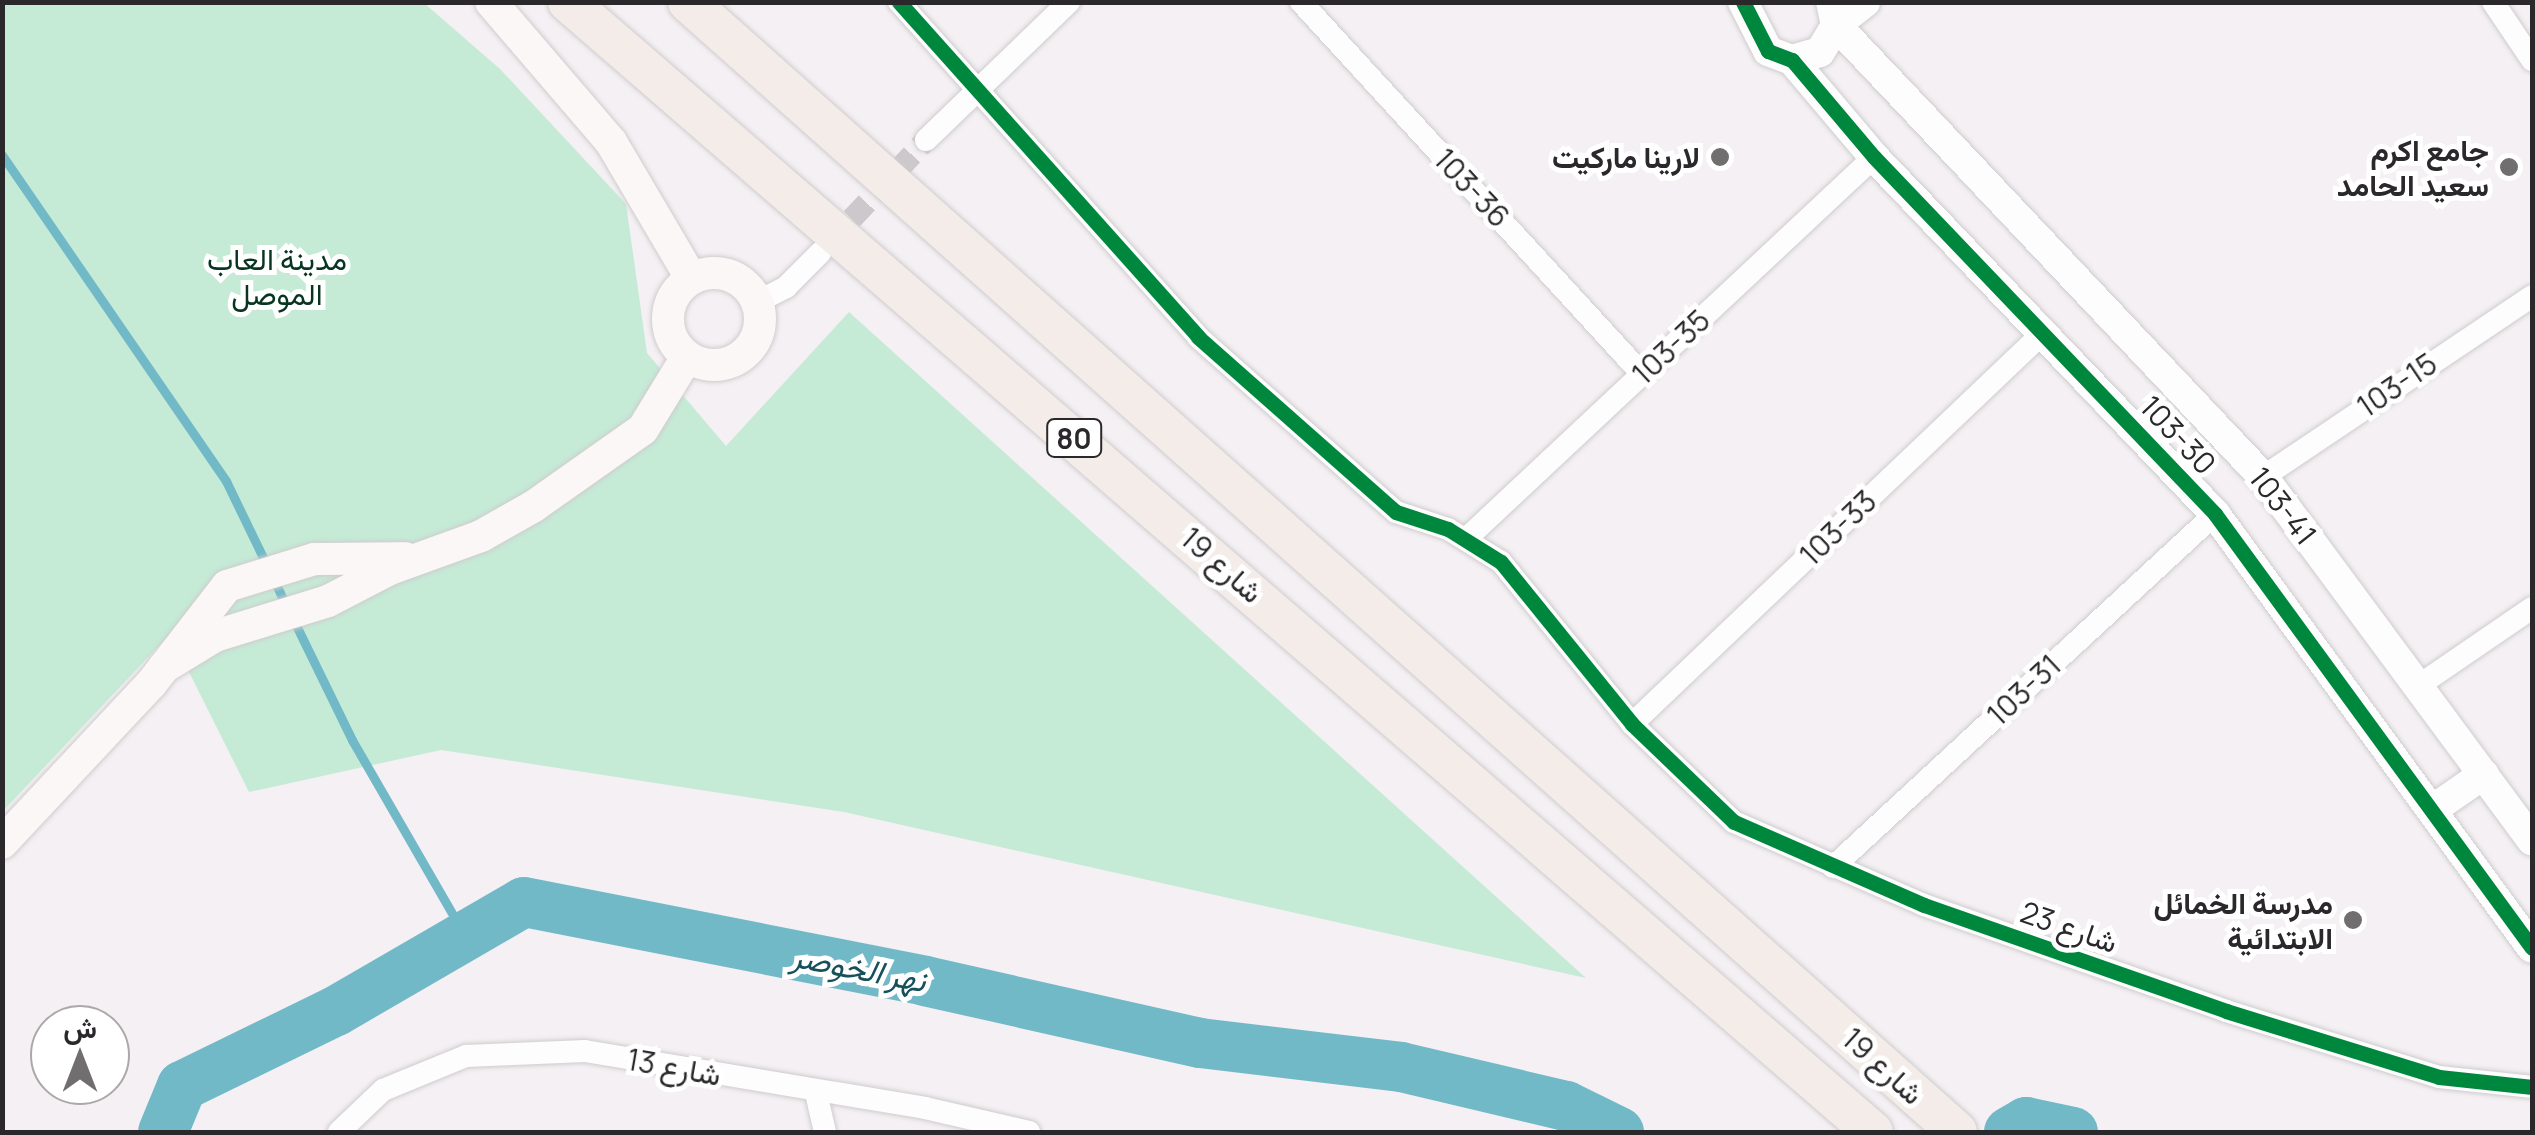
<!DOCTYPE html>
<html>
<head>
<meta charset="utf-8">
<style>
	body { margin:0 }
	#map { position:relative; width:2535px; height:1135px; overflow:hidden; background:#f4f0f3; font-family:Manrope,Vazirmatn,sans-serif }
	div>[style] { position:absolute }
	[style*='--x'] { left:calc(var(--x)*1px); top:calc(var(--y)*1px); width:calc(var(--w)*1px); rotate:calc(var(--a)*1deg) }
	.green>* { inset:0; background:#c5ebd6 }
	.stream>* { height:9px; margin:-4.5px; padding:0 4.5px; transform-origin:4.5px; border-radius:4.5px; background:#72b9c8 }
	.river>* { height:50px; margin:-25px; padding:0 25px; transform-origin:25px; border-radius:25px; background:#72b9c8 }
	.minor-tunnel>* { height:22px; margin-top:-11px; transform-origin:0; background:repeating-linear-gradient(90deg,#ccc8cb 0 22px,transparent 0 33px) }
	.roads { filter:drop-shadow(0 0 2px #cfccce) drop-shadow(0 0 2px #cfccce) }
	.minor>* { height:22px; margin:-11px; padding:0 11px; transform-origin:11px; border-radius:11px; background:#fdfdfd }
	.tertiary>* { height:30px; margin:-15px; padding:0 15px; transform-origin:15px; border-radius:15px; background:#fdfdfd }
	.secondary>* { height:32px; margin:-16px; padding:0 16px; transform-origin:16px; border-radius:16px; background:#faf7f6 }
	.secondary>.ring { margin:-16px; padding:0; box-sizing:content-box; background:none; border:32px solid #faf7f6; border-radius:50% }
	.trunk>* { height:40px; margin:-20px; padding:0 20px; transform-origin:20px; border-radius:20px; background:#f3ece9 }
	.cycleway>* { height:15px; margin:-7.5px; padding:0 7.5px; transform-origin:7.5px; border-radius:7.5px; background:#00873e }
	.dots>* { width:28px; height:28px; translate:-50% -50%; box-sizing:border-box; border:5px solid #fff; border-radius:50% }
	span { translate:-50% -50%; white-space:nowrap; text-align:center; line-height:1.15; -webkit-text-stroke:10px #fff; paint-order:stroke }
	.shield-label span { padding:2px 8px; background:#fff; border:2px solid; border-radius:8px; -webkit-text-stroke-width:0 }
	.shield-label { font-size:28px; color:#2a282a; font-weight:700 }
	.poi-label { font-size:30px; color:#2a282a; font-weight:700 }
	.right { translate:-100% -50%; text-align:right }
	.street-label { font-size:30px; color:#2a282a }
	.park-label { font-size:30px; color:#083522 }
	.water-label { font-size:32px; color:#16505a; font-style:italic }
	.frame { position:absolute; inset:0; border:5px solid #2a282a; pointer-events:none }
	.north { position:absolute; left:30px; top:1005px; width:100px; height:100px; box-sizing:border-box; background:#fff; border:2px solid #aaa9aa; border-radius:50%; rotate:0deg; font-size:28px; font-weight:700; line-height:40px; text-align:center; color:#2a282a }
	.north::after { content:''; display:block; margin:auto; width:35px; height:45px; background:#716e70; clip-path:polygon(50% 0,100% 100%,50% 72%,0 100%) }
</style>
</head>
<body>
<div id="map">
	<div class="green">
		<i style="clip-path:polygon(3px 3px,424px 3px,500px 69px,626px 204px,647px 353px,726px 446px,849px 312px,1586px 978px,844px 812px,441px 750px,249px 792px,170px 634px,3px 811px)"></i>
	</div>
	<div class="stream">
		<i style="--x:2;--y:155;--w:396;--a:55.5"></i>
		<i style="--x:226;--y:481;--w:138;--a:64.2"></i>
		<i style="--x:293;--y:619;--w:135;--a:64"></i>
		<i style="--x:352;--y:740;--w:226;--a:60"></i>
	</div>
	<div class="river">
		<i style="--x:163;--y:1132;--w:50;--a:-67.6"></i>
		<i style="--x:182;--y:1086;--w:171;--a:-26"></i>
		<i style="--x:336;--y:1011;--w:217;--a:-30.1"></i>
		<i style="--x:524;--y:902;--w:409;--a:11.1"></i>
		<i style="--x:925;--y:981;--w:282;--a:12.7"></i>
		<i style="--x:1200;--y:1043;--w:202;--a:6.8"></i>
		<i style="--x:1401;--y:1067;--w:170;--a:13.3"></i>
		<i style="--x:1566;--y:1106;--w:59;--a:26.1"></i>
		<i style="--x:2009;--y:1132;--w:20;--a:-30"></i>
		<i style="--x:2026;--y:1122;--w:48;--a:12"></i>
	</div>
	<div class="minor-tunnel">
		<i style="--x:829;--y:243;--w:141;--a:-46.7"></i>
	</div>
	<div class="roads">
		<div class="minor">
			<i style="--x:899;--y:2;--w:449;--a:48.2"></i>
			<i style="--x:1198;--y:337;--w:264;--a:41.5"></i>
			<i style="--x:1396;--y:512;--w:55;--a:18.1"></i>
			<i style="--x:1448;--y:529;--w:62;--a:31.9"></i>
			<i style="--x:1501;--y:562;--w:208;--a:51"></i>
			<i style="--x:1632;--y:724;--w:141;--a:43.9"></i>
			<i style="--x:1734;--y:822;--w:207;--a:23.6"></i>
			<i style="--x:1924;--y:905;--w:320;--a:19.3"></i>
			<i style="--x:2226;--y:1011;--w:223;--a:17.2"></i>
			<i style="--x:2439;--y:1077;--w:94;--a:6.1"></i>
			<i style="--x:1301;--y:2;--w:505;--a:47.49"></i>
			<i style="--x:2493;--y:2;--w:70;--a:56.1"></i>
			<i style="--x:926;--y:140;--w:199;--a:-44"></i>
			<i style="--x:757;--y:302;--w:33;--a:-27"></i>
			<i style="--x:786;--y:287;--w:48;--a:-45"></i>
			<i style="--x:2263;--y:477;--w:324;--a:-33.9"></i>
			<i style="--x:1467;--y:538;--w:558;--a:-43.11"></i>
			<i style="--x:2418;--y:686;--w:138;--a:-34.4"></i>
			<i style="--x:1632;--y:724;--w:569;--a:-43.58"></i>
			<i style="--x:1833;--y:867;--w:520;--a:-42.74"></i>
			<i style="--x:816;--y:1093;--w:40;--a:77"></i>
			<i style="--x:339;--y:1132;--w:61;--a:-43.7"></i>
			<i style="--x:383;--y:1090;--w:90;--a:-22.3"></i>
			<i style="--x:466;--y:1056;--w:119;--a:-2.4"></i>
			<i style="--x:585;--y:1051;--w:345;--a:9.5"></i>
			<i style="--x:925;--y:1108;--w:107;--a:13"></i>
		</div>
		<div class="tertiary">
			<i style="--x:1743;--y:2;--w:55;--a:63"></i>
			<i style="--x:1768;--y:51;--w:26;--a:21"></i>
			<i style="--x:1792;--y:60;--w:127;--a:49.8"></i>
			<i style="--x:1874;--y:157;--w:494;--a:46.3"></i>
			<i style="--x:2215;--y:514;--w:537;--a:53.86"></i>
			<i style="--x:1831;--y:2;--w:24;--a:78"></i>
			<i style="--x:1836;--y:25;--w:622;--a:46.63"></i>
			<i style="--x:2263;--y:477;--w:452;--a:53.5"></i>
			<i style="--x:1792;--y:60;--w:29;--a:-16"></i>
			<i style="--x:1820;--y:52;--w:31;--a:-59"></i>
			<i style="--x:1836;--y:25;--w:37;--a:-38"></i>
			<i style="--x:2432;--y:810;--w:63;--a:-34.7"></i>
		</div>
		<div class="secondary">
			<i style="--x:491;--y:2;--w:184;--a:49.4"></i>
			<i style="--x:611;--y:142;--w:158;--a:59.5"></i>
			<i class="ring" style="left:668px;top:273px;width:60px;height:60px"></i>
			<i style="--x:164;--y:667;--w:60;--a:-31.3"></i>
			<i style="--x:215;--y:636;--w:118;--a:-17.2"></i>
			<i style="--x:328;--y:601;--w:70;--a:-27.3"></i>
			<i style="--x:390;--y:569;--w:97;--a:-19.9"></i>
			<i style="--x:481;--y:536;--w:61;--a:-29.5"></i>
			<i style="--x:534;--y:506;--w:133;--a:-35.2"></i>
			<i style="--x:643;--y:429;--w:84;--a:-58.6"></i>
			<i style="--x:2;--y:843;--w:218;--a:-46.9"></i>
			<i style="--x:151;--y:684;--w:124;--a:-52.2"></i>
			<i style="--x:227;--y:586;--w:91;--a:-17.2"></i>
			<i style="--x:314;--y:559;--w:91;--a:-0.6"></i>
		</div>
		<div class="trunk">
			<i style="--x:568;--y:2;--w:1726;--a:40.89"></i>
			<i style="--x:688;--y:2;--w:1699;--a:41.68"></i>
		</div>
	</div>
	<div class="cycleway">
		<i style="--x:899;--y:2;--w:449;--a:48.2"></i>
		<i style="--x:1198;--y:337;--w:264;--a:41.5"></i>
		<i style="--x:1396;--y:512;--w:55;--a:18.1"></i>
		<i style="--x:1448;--y:529;--w:62;--a:31.9"></i>
		<i style="--x:1501;--y:562;--w:208;--a:51"></i>
		<i style="--x:1632;--y:724;--w:141;--a:43.9"></i>
		<i style="--x:1734;--y:822;--w:207;--a:23.6"></i>
		<i style="--x:1924;--y:905;--w:320;--a:19.3"></i>
		<i style="--x:2226;--y:1011;--w:223;--a:17.2"></i>
		<i style="--x:2439;--y:1077;--w:94;--a:6.1"></i>
		<i style="--x:1743;--y:2;--w:55;--a:63"></i>
		<i style="--x:1768;--y:51;--w:26;--a:21"></i>
		<i style="--x:1792;--y:60;--w:127;--a:49.8"></i>
		<i style="--x:1874;--y:157;--w:494;--a:46.3"></i>
		<i style="--x:2215;--y:514;--w:537;--a:53.86"></i>
	</div>
	<div class="dots">
		<i style="left:1720px;top:157px;background:#716e70"></i>
		<i style="left:2509px;top:167px;background:#716e70"></i>
		<i style="left:2353px;top:920px;background:#716e70"></i>
	</div>
	<div class="shield-label">
		<span style="left:1074px;top:438px">80</span>
	</div>
	<div class="poi-label">
		<span class="right" style="left:2489px;top:167px">جامع اكرم<br>سعيد الحامد</span>
		<span class="right" style="left:1700px;top:157px">لارينا ماركيت</span>
		<span class="right" style="left:2333px;top:920px">مدرسة الخمائل<br>الابتدائية</span>
	</div>
	<div class="street-label">
		<span style="left:1472px;top:188px;rotate:47deg">103-36</span>
		<span style="left:1671px;top:347px;rotate:-43deg">103-35</span>
		<span style="left:2397px;top:385px;rotate:-34deg">103-15</span>
		<span style="left:2178px;top:435px;rotate:47deg">103-30</span>
		<span style="left:2283px;top:506px;rotate:52deg">103-41</span>
		<span style="left:1838px;top:528px;rotate:-44deg">103-33</span>
		<span style="left:1222px;top:565px;rotate:41deg">شارع 19</span>
		<span style="left:2024px;top:690px;rotate:-43deg">103-31</span>
		<span style="left:2069px;top:927px;rotate:19deg">شارع 23</span>
		<span style="left:1883px;top:1066px;rotate:42deg">شارع 19</span>
		<span style="left:674px;top:1067px;rotate:10deg">شارع 13</span>
	</div>
	<div class="park-label">
		<span style="left:277px;top:276px">مدينة العاب<br>الموصل</span>
	</div>
	<div class="water-label">
		<span style="left:859px;top:968px;rotate:11deg">نهر الخوصر</span>
	</div>
	<div class="frame"></div>
	<div class="north">ش</div>
</div>
</body>
</html>
